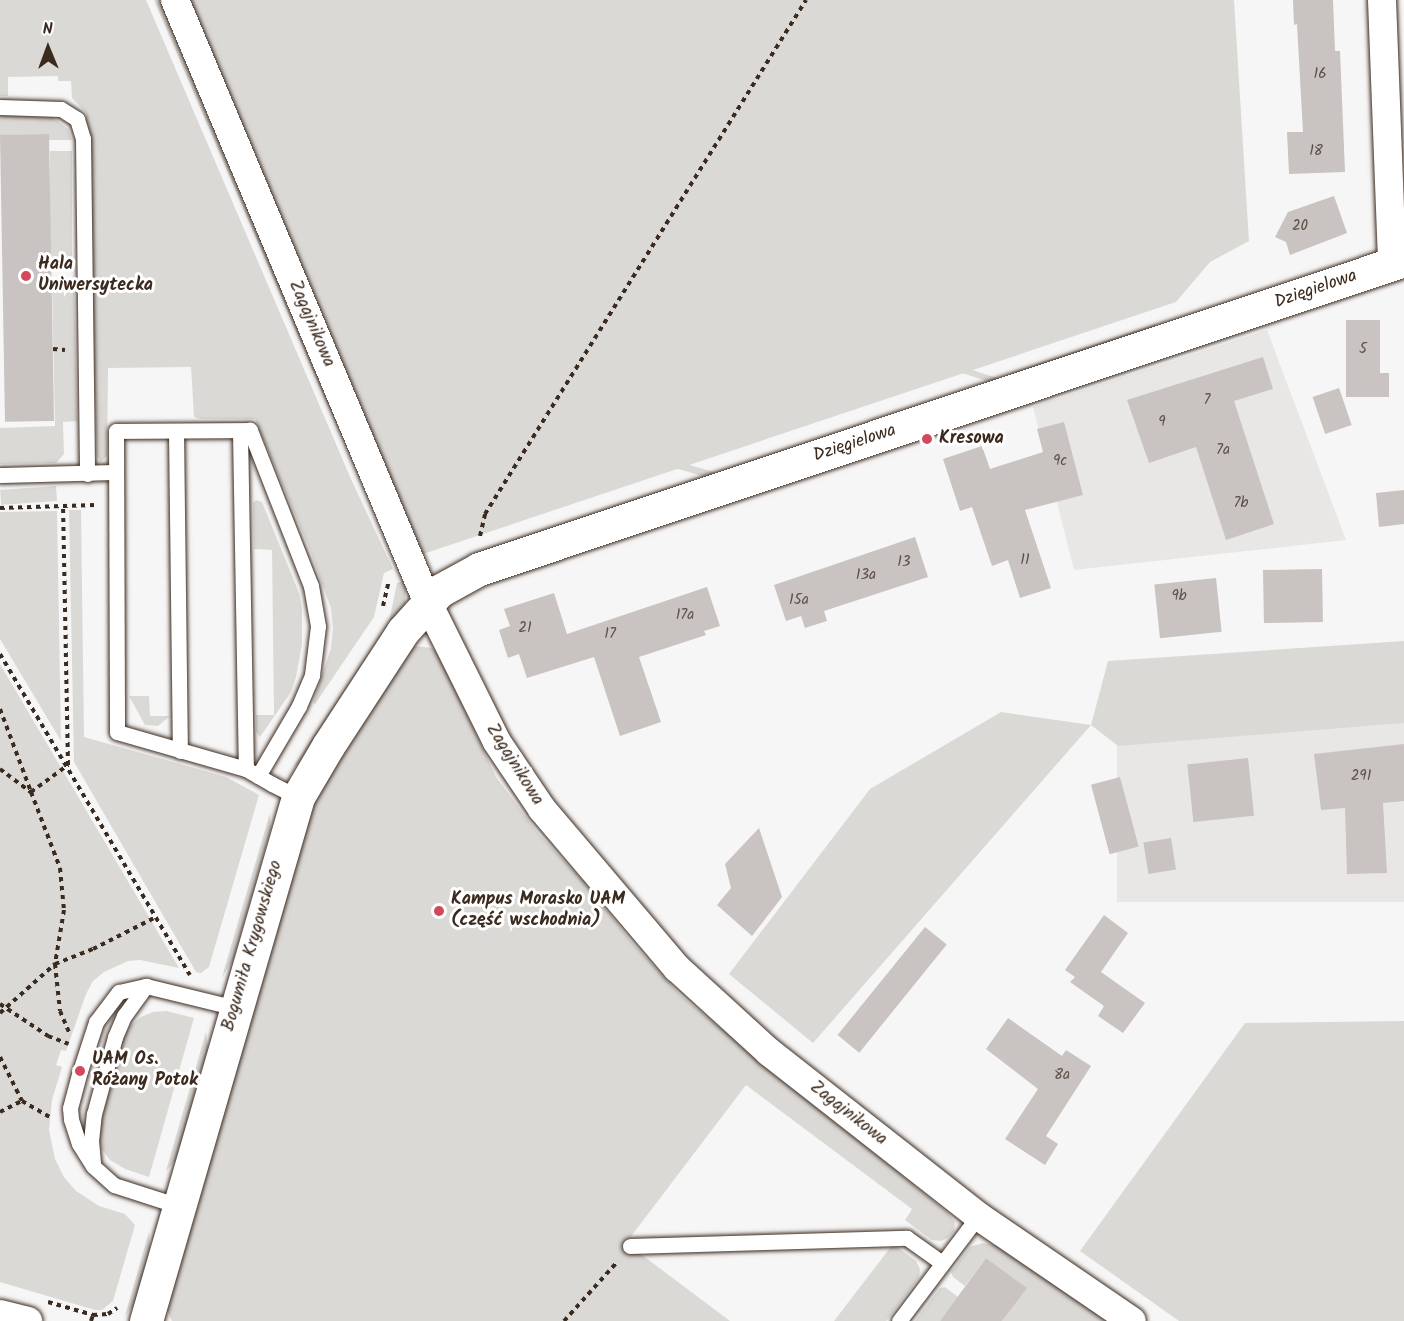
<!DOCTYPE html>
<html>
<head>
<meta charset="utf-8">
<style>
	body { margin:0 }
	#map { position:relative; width:1404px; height:1321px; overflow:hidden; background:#f7f6f6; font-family:Kalam,sans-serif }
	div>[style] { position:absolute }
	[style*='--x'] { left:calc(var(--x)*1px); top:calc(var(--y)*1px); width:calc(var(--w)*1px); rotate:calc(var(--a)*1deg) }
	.built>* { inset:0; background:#e9e7e6; transform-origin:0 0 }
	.green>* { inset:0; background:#dbd9d6; transform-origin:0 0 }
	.building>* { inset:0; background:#c9c3c1; transform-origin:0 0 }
	.path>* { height:4px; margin-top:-2px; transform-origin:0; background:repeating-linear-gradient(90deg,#3b2a1e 0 4.5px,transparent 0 9px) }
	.roads { filter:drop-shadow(0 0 2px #3b2a1e) drop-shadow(0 0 2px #3b2a1e) }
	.lane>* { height:15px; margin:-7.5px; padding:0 7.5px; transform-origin:7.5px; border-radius:7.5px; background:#fff }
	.street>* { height:28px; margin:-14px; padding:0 14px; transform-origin:14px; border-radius:14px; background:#fff }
	.secondary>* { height:33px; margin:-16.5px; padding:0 16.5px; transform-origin:16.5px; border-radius:16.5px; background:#fff }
	.dots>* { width:16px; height:16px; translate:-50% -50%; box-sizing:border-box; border:3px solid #fff; border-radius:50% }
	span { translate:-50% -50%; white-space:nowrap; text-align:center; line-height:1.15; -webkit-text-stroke:6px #fff; paint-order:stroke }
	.number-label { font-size:15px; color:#5e5047 }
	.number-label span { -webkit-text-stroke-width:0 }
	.poi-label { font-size:18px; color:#3b2a1e; font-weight:700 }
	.left { translate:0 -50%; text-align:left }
	.street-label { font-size:18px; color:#3b2a1e }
	.north { position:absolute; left:18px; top:18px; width:60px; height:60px; -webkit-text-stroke:4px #fff; paint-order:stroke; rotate:359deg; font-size:16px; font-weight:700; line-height:24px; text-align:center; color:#3b2a1e }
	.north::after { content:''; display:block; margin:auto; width:21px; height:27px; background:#3b2a1e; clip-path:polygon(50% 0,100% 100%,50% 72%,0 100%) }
</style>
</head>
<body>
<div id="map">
	<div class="built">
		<i style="clip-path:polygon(1267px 330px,1346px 540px,1074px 570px,1033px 407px)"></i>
		<i style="left:1404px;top:723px;width:179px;height:287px;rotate:90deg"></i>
	</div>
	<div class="green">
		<i style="clip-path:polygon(0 0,146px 0,351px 479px,393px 569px,384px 573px,374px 617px,315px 704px,313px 703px,331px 648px,333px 628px,331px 608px,310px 550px,255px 419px,201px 419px,194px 417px,191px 367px,108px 368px,107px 456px,101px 462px,97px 456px,86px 113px,72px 98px,71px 81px,58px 81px,58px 76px,8px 77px,8px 96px,0 96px)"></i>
		<i style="clip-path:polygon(154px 0,165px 0,392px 549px,319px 385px)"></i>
		<i style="clip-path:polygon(188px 0,1234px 0,1249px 241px,1210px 262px,1176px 302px,423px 554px)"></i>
		<i style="clip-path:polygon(0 114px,50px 115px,68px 129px,72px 140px,49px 140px,49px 134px,0 135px)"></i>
		<i style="left:50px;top:151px;width:22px;height:117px"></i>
		<i style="clip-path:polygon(74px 282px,77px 421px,63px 422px,64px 454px,56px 463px,0 464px,0 428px,55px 426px,52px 283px)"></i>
		<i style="clip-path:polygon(1156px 324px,1153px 332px,1017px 377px,1011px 373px)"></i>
		<i style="left:997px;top:378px;width:6px;height:271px;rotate:108deg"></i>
		<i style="left:714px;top:472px;width:7px;height:247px;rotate:106deg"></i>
		<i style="left:56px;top:486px;width:15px;height:56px;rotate:86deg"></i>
		<i style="clip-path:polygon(256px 500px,262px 502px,299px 593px,302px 609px,302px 644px,296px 677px,291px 692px,260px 737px,256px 732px,256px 715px,274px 715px,272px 550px,254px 549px,253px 503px)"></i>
		<i style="clip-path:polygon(69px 510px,81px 510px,84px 737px,226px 777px,259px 795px,209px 967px,201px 973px,196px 972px,74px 762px)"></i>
		<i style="clip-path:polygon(57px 511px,61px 741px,0 639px,0 512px)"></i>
		<i style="clip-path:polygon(406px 580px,405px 603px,298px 764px,293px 767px,389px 622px,397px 583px)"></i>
		<i style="clip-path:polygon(1404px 641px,1404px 723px,1118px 746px,1091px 725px,813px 1043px,729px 974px,870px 789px,1001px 712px,1091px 725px,1108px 661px)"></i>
		<i style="clip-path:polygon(415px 646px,432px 648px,439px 654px,496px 777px,537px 832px,584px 882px,630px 940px,680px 995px,947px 1212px,955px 1222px,954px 1231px,948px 1238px,941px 1241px,932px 1240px,905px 1220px,912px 1209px,746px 1085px,626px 1243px,730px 1321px,172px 1321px,167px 1310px,166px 1300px,312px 802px,409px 650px)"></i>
		<i style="clip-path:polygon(0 664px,179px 968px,140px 960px,128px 961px,104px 972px,93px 981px,86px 994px,66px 1051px,61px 1050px,56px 1065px,62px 1067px,52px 1100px,49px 1130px,55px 1159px,64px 1177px,76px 1191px,99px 1206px,125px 1214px,135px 1225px,113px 1301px,102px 1310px,95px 1310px,0 1282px)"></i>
		<i style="clip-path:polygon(129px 696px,149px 696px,150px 716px,170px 716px,158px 726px,145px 725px)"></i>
		<i style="clip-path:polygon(270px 813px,271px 828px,233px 961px,222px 977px)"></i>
		<i style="clip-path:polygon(167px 1011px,194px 1018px,149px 1177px,125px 1169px,110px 1160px,101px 1148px,98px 1136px,99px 1121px,123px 1038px,130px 1026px,141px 1017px,153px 1012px)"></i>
		<i style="clip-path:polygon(1404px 1021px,1404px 1321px,1179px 1321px,1080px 1251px,1245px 1023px)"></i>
		<i style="clip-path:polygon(206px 1032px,208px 1048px,176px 1160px,166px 1171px)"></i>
		<i style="clip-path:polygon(149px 1232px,150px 1250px,136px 1302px,125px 1316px)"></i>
		<i style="clip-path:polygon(983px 1243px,999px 1246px,1107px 1321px,1002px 1321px,1026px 1288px,986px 1258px,965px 1286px,953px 1277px,951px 1272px,970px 1247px)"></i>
		<i style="clip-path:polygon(893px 1244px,916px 1261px,920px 1269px,919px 1277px,886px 1321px,834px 1321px)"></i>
		<i style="clip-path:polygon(945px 1287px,958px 1297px,940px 1321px,915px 1321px,940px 1288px)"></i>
	</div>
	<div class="building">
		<i style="clip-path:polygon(1293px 0,1333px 0,1335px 51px,1340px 51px,1345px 172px,1289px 174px,1287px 132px,1303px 132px,1297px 24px,1294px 25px)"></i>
		<i style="left:49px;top:134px;width:287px;height:49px;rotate:89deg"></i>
		<i style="clip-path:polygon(1334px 196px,1347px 233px,1290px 255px,1286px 242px,1275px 237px,1288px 212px)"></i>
		<i style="clip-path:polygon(1346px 320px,1380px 320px,1380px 373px,1389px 373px,1389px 397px,1346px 397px)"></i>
		<i style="clip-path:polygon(1263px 357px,1273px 389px,1234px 401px,1274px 524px,1226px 540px,1196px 447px,1149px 463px,1127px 400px)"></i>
		<i style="left:1339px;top:388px;width:39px;height:28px;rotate:71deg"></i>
		<i style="clip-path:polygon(1064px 422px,1083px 495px,1025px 510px,1051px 588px,1020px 598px,1008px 560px,992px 566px,972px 507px,960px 511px,943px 459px,982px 446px,990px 469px,1043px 452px,1037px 429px)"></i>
		<i style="clip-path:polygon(1404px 490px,1404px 524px,1379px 527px,1376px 493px)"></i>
		<i style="clip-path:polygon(915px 537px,928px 577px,824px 611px,827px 621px,805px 628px,801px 616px,786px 621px,774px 585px)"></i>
		<i style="left:1322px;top:569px;width:53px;height:59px;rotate:89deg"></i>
		<i style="left:1216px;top:578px;width:54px;height:62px;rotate:84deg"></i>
		<i style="clip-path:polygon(707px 587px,720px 626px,704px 631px,706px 635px,639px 657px,661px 722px,620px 736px,594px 657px,527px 678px,519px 654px,508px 658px,499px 630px,510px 626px,504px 609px,554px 593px,567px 634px)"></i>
		<i style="clip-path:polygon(1404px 744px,1404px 801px,1383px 803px,1387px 873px,1347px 874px,1345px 808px,1321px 810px,1314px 754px)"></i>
		<i style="left:1248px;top:758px;width:58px;height:61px;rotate:84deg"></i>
		<i style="left:1120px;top:777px;width:72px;height:30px;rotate:75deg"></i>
		<i style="clip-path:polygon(759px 828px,782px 897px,752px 936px,717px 905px,731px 888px,725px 864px)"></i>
		<i style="left:1171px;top:838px;width:32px;height:28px;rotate:81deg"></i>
		<i style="clip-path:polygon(1104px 915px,1128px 933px,1101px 972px,1145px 1003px,1123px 1033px,1098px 1016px,1104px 1006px,1070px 982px,1075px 977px,1065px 970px)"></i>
		<i style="left:925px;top:927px;width:28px;height:139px;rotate:39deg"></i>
		<i style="clip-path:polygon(1008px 1018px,1062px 1056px,1066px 1050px,1091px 1066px,1046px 1136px,1058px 1144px,1045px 1165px,1005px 1139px,1038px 1089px,986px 1049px)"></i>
		<i style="clip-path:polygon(986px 1258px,1027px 1288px,1002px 1321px,940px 1321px)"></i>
	</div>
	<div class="path">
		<i style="--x:53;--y:349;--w:12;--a:5"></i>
		<i style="--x:0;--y:508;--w:95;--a:-1.8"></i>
		<i style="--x:480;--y:536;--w:23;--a:-77"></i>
		<i style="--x:485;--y:514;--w:606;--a:-58.01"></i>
		<i style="--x:383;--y:606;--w:23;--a:-77"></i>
		<i style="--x:0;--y:654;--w:373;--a:59.4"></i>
		<i style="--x:0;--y:709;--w:89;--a:69.5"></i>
		<i style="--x:31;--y:792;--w:46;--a:-36.1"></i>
		<i style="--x:68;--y:765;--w:259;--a:-91.1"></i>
		<i style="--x:0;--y:769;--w:39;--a:37"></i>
		<i style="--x:31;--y:792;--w:81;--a:69.1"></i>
		<i style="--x:60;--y:868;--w:42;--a:84.6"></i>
		<i style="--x:64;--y:910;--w:55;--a:99.5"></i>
		<i style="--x:55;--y:964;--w:47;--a:83.9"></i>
		<i style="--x:60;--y:1011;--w:26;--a:67"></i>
		<i style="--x:0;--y:1004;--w:58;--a:33.7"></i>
		<i style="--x:48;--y:1036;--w:22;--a:21"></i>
		<i style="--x:0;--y:1013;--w:74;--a:-41.7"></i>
		<i style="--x:55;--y:964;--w:41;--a:-21.5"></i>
		<i style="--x:93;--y:949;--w:71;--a:-26.9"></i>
		<i style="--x:0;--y:1057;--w:49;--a:63.4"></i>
		<i style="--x:22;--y:1101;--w:34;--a:30"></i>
		<i style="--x:0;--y:1112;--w:25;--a:-27"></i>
		<i style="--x:48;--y:1302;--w:47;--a:16.1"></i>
		<i style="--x:91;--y:1321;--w:6;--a:-72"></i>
		<i style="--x:93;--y:1315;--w:15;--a:-4"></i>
		<i style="--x:108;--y:1314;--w:11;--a:-34"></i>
		<i style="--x:564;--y:1321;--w:81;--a:-48"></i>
	</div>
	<div class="roads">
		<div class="lane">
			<i style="--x:0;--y:107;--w:61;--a:1.9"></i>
			<i style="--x:61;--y:109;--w:19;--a:32"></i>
			<i style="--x:77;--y:119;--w:21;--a:73"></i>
			<i style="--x:83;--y:139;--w:335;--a:89.3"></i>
			<i style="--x:176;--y:431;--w:320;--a:89.3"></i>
			<i style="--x:240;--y:431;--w:338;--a:89"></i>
			<i style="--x:0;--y:475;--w:116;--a:-1.5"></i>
			<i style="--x:258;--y:776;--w:81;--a:-59.6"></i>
			<i style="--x:299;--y:706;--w:34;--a:-67"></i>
			<i style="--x:312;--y:675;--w:49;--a:-83"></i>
			<i style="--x:318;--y:626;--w:41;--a:-99.9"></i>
			<i style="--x:311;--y:586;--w:168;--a:-111.4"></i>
			<i style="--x:250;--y:430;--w:134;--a:179.6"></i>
			<i style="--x:116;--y:431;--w:301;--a:89.8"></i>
			<i style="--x:117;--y:732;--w:134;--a:16"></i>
			<i style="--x:246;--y:769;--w:30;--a:30"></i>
			<i style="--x:272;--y:784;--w:29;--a:27"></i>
			<i style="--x:93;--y:1163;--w:22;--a:-95"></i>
			<i style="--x:91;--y:1141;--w:27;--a:-84"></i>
			<i style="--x:94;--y:1114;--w:80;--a:-74.7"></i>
			<i style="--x:115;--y:1037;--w:23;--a:-67"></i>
			<i style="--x:124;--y:1016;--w:37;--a:-54"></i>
			<i style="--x:179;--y:1206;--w:68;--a:-162.1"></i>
			<i style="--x:114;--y:1185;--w:28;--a:-138"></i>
			<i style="--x:93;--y:1166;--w:26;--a:-122"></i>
			<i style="--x:79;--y:1144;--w:26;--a:-108"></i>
			<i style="--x:71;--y:1119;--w:11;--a:-95"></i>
			<i style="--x:70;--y:1108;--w:38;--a:-75"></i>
			<i style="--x:80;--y:1071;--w:52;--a:-71.9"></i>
			<i style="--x:96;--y:1022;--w:38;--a:-53"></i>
			<i style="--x:119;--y:992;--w:28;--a:-13"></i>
			<i style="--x:146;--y:986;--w:93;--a:13.7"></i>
			<i style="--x:630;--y:1246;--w:277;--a:-1.7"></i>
			<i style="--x:907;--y:1238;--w:43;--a:35.5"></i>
			<i style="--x:899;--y:1321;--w:131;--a:-53"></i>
		</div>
		<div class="street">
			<i style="--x:175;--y:0;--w:652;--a:67.25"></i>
			<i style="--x:427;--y:601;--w:157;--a:63.6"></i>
			<i style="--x:497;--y:742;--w:81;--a:56.1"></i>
			<i style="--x:542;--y:809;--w:209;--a:49.7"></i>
			<i style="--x:677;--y:968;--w:125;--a:42.4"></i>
			<i style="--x:769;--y:1052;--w:266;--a:38.1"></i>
			<i style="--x:978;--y:1216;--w:186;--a:34.3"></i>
			<i style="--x:1382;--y:0;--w:264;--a:87.8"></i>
			<i style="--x:0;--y:1314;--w:29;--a:14"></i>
		</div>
		<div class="secondary">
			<i style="--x:146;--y:1321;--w:546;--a:-73.82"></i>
			<i style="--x:298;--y:797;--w:59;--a:-59.5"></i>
			<i style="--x:328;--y:746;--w:137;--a:-56.9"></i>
			<i style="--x:403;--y:631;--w:54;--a:-48"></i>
			<i style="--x:439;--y:591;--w:46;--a:-28.8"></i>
			<i style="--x:479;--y:569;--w:975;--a:-18.47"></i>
		</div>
	</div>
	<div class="dots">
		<i style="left:26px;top:276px;background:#d1495b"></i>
		<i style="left:927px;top:439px;background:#d1495b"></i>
		<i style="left:439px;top:911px;background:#d1495b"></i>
		<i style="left:80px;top:1071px;background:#d1495b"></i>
	</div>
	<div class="number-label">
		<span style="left:1320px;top:75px">16</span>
		<span style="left:1316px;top:152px">18</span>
		<span style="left:1300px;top:227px">20</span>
		<span style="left:1363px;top:350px">5</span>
		<span style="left:1207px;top:401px">7</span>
		<span style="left:1162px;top:423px">9</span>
		<span style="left:1223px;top:451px">7a</span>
		<span style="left:1060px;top:462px">9c</span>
		<span style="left:1241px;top:504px">7b</span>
		<span style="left:1025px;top:561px">11</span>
		<span style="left:904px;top:563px">13</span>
		<span style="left:866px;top:576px">13a</span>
		<span style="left:1179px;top:597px">9b</span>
		<span style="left:799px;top:601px">15a</span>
		<span style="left:685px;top:616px">17a</span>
		<span style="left:525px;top:629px">21</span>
		<span style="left:610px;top:635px">17</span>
		<span style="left:1361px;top:777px">291</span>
		<span style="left:1062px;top:1076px">8a</span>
	</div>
	<div class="poi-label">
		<span class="left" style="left:38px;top:276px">Hala<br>Uniwersytecka</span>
		<span class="left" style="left:939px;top:439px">Kresowa</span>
		<span class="left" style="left:451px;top:911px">Kampus Morasko UAM<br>(część wschodnia)</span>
		<span class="left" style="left:92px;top:1071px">UAM Os.<br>Różany Potok</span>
	</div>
	<div class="street-label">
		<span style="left:1316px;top:290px;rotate:-19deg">Dzięgielowa</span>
		<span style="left:311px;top:324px;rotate:67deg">Zagajnikowa</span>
		<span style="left:855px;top:444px;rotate:-18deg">Dzięgielowa</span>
		<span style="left:514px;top:765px;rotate:58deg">Zagajnikowa</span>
		<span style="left:253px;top:946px;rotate:-74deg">Bogumiła Krygowskiego</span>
		<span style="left:848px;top:1114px;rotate:38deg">Zagajnikowa</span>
	</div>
	<div class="north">N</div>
</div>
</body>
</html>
